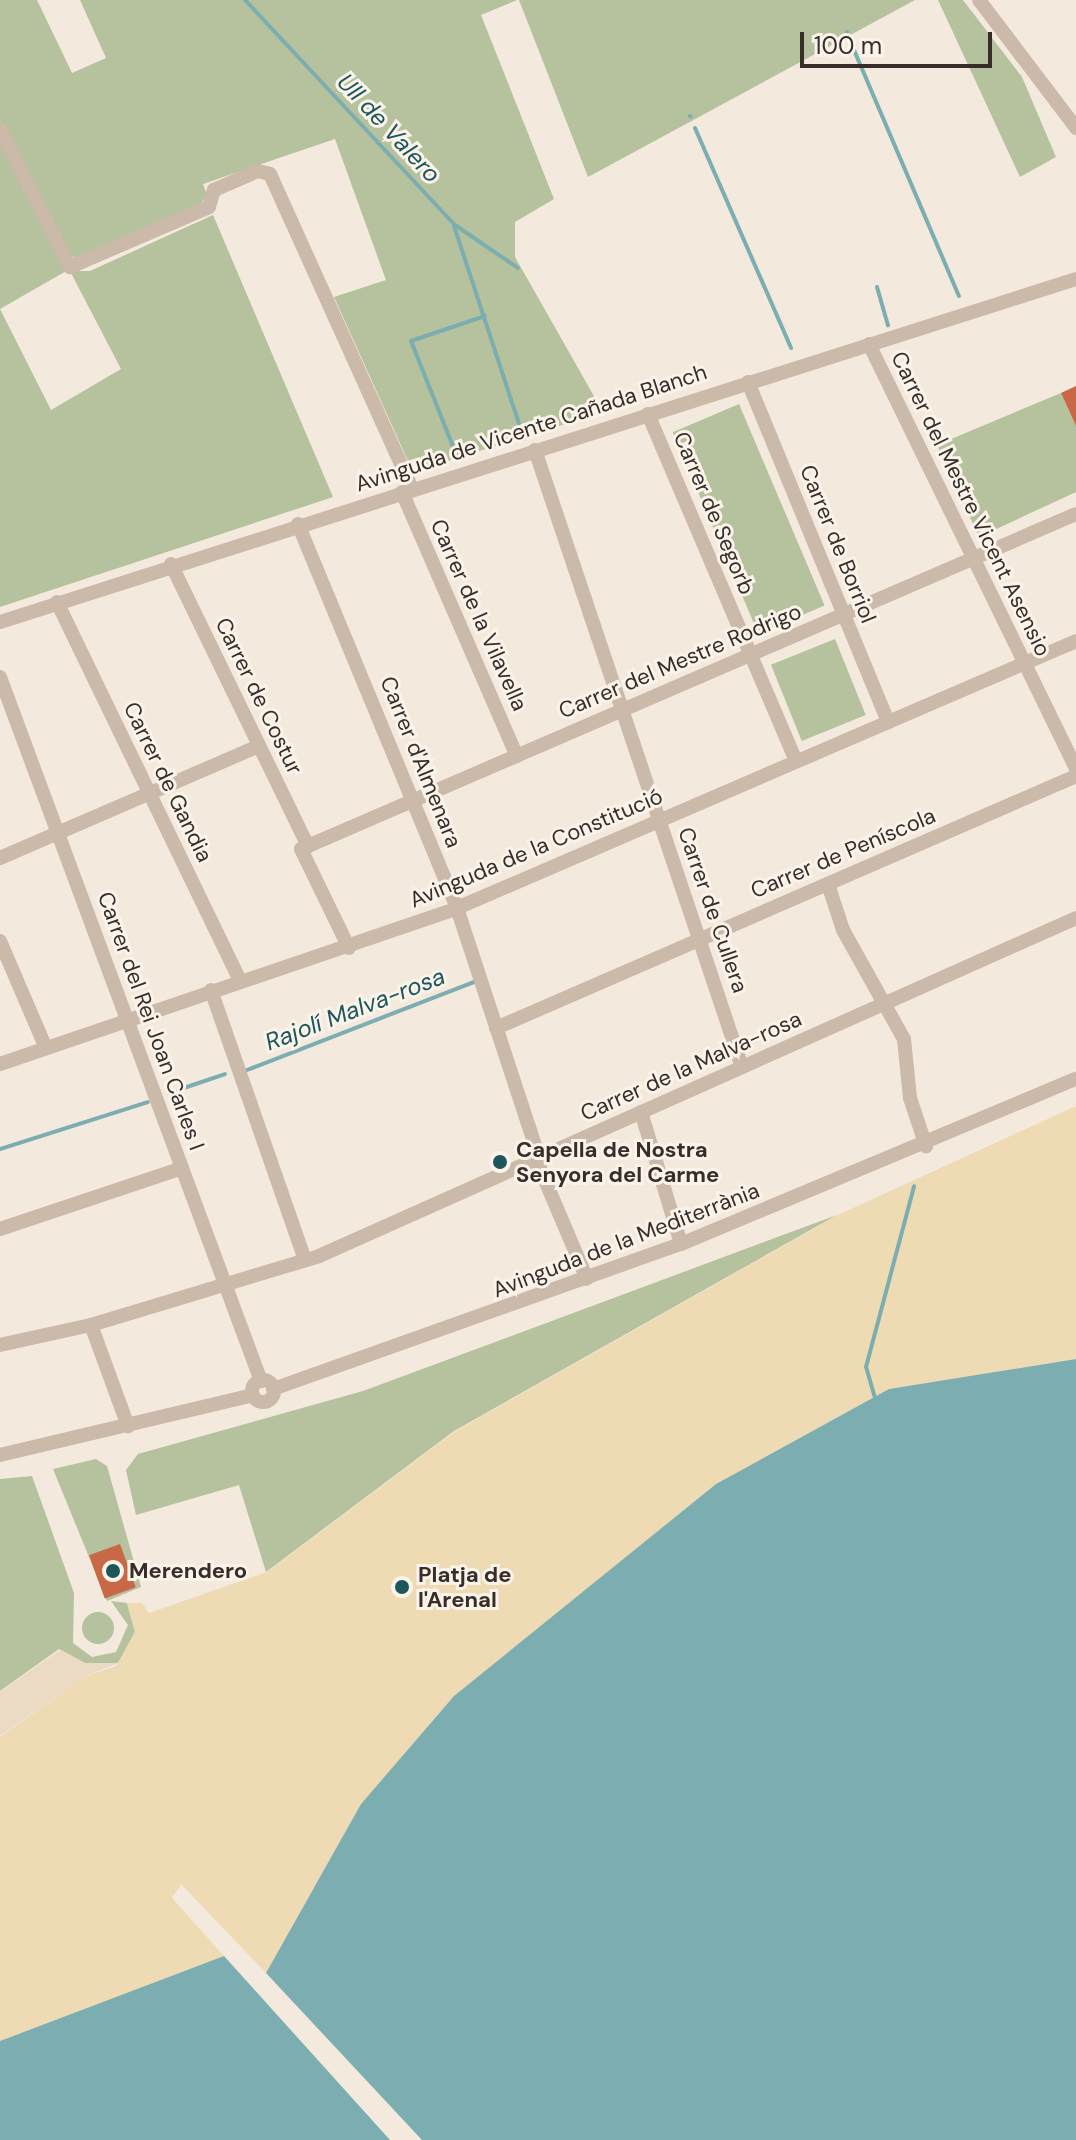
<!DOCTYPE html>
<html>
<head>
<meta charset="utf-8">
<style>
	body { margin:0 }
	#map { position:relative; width:1076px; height:2140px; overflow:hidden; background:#f3e9dd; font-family:"DM Sans",sans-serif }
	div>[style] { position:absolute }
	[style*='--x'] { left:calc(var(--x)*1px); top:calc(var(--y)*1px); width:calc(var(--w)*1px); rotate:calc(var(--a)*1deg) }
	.green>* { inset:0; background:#b5c29d; transform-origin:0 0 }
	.round { border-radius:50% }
	.sand>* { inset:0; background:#eedbb4 }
	.plaza>* { inset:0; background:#ebdac4 }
	.water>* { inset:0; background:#7caeb1 }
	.stream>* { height:4px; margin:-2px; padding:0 2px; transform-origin:2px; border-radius:2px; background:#7caeb1 }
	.building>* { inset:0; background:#c86846; transform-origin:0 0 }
	.minor>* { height:14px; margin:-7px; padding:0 7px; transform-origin:7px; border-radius:7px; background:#cbb9a9 }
	.minor>.ring { margin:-7px; padding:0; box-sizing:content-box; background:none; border:14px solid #cbb9a9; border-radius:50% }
	.dots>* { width:22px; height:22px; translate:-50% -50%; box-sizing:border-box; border:4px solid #faf3ea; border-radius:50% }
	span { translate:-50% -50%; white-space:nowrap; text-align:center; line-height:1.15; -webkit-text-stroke:6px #faf3ea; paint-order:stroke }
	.street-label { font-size:22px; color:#382e29 }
	.poi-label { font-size:22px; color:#382e29; font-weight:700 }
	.left { translate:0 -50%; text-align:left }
	.water-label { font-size:24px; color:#1d565b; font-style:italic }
	.scale { position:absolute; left:800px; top:32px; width:192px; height:36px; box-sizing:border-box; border:4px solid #382e29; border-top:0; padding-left:10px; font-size:24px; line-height:28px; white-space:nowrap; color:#382e29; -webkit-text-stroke:6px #faf3ea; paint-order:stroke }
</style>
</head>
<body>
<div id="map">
	<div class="green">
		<i style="clip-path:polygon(0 0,37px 0,72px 73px,106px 58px,80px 0,517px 0,481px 15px,554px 199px,515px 222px,515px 257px,603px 412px,413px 472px,334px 297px,386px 280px,335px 139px,203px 184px,207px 195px,197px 209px,80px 259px,68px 255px,0 121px)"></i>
		<i style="clip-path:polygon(519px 0,915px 0,588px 177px)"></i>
		<i style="clip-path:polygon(938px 0,963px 0,1022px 77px,1056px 157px,1020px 177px)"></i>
		<i style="clip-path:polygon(0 142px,68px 270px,0 309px,51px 410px,121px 369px,70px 271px,90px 271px,213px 215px,333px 497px,0 607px)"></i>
		<i style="clip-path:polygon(1061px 393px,1076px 426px,1076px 492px,979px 537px,937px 445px)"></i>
		<i style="left:739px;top:404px;width:219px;height:72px;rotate:67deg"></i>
		<i style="left:835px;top:639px;width:82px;height:69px;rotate:68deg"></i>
		<i style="clip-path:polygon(837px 1215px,454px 1431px,266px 1572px,239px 1485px,136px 1515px,126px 1470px,138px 1454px,363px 1391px)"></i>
		<i style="clip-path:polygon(96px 1459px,107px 1466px,141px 1587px,107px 1601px,53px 1469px)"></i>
		<i style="clip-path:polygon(32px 1476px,74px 1593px,73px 1643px,92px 1657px,116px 1652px,128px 1625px,111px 1601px,127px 1603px,135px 1632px,119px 1663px,85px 1663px,59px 1649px,0 1691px,0 1479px)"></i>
		<i class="round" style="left:82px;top:1612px;width:32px;height:32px"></i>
	</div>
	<div class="sand">
		<i style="clip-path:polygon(1076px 1106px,1076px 1359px,889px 1389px,716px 1484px,454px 1696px,361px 1804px,266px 1973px,181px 1884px,172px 1898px,224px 1956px,0 2041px,0 1737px,84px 1677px,116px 1666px,135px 1632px,127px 1603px,142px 1603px,149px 1613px,267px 1572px,454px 1432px,838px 1215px)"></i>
	</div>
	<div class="plaza">
		<i style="clip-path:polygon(60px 1650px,85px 1663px,118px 1663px,84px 1677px,0 1736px,0 1692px)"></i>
	</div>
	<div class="water">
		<i style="clip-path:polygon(1076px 1359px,1076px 2140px,422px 2140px,266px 1973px,361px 1804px,454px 1696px,716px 1484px,889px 1389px)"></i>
		<i style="clip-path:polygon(224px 1956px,390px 2140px,0 2140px,0 2041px)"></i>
	</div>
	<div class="stream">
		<i style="--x:245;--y:0;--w:308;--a:47"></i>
		<i style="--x:455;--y:225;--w:76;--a:34.3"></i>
		<i style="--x:847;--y:32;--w:1;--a:90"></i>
		<i style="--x:851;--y:43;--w:275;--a:66.9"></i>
		<i style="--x:690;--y:116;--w:1;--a:45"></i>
		<i style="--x:695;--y:128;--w:240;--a:66.4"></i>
		<i style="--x:454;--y:226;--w:224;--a:71.8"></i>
		<i style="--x:877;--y:287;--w:40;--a:74"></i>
		<i style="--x:458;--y:459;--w:127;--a:-111.7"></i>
		<i style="--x:411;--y:341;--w:78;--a:-18.7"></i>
		<i style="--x:247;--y:1070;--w:246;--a:-21.2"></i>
		<i style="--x:169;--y:1093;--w:59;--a:-18.7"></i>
		<i style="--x:0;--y:1149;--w:155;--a:-17.6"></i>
		<i style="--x:875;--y:1398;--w:32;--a:-106"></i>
		<i style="--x:866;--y:1367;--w:187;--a:-75.1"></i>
	</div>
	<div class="building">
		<i style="clip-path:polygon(1076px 386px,1076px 426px,1061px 393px)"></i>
		<i style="left:120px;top:1544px;width:46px;height:33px;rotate:70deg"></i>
	</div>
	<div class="minor">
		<i style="--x:979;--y:0;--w:161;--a:52.8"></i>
		<i style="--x:0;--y:129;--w:155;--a:63.1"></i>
		<i style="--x:70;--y:267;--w:151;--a:-23.3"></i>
		<i style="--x:209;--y:207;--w:18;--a:-74"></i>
		<i style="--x:214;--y:190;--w:48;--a:-23.4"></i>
		<i style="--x:258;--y:171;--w:12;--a:14"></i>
		<i style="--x:270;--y:174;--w:345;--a:65.7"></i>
		<i style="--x:869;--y:344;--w:473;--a:64"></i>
		<i style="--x:748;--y:382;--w:368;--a:67.6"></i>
		<i style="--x:648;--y:414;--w:377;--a:66.9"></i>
		<i style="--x:535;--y:450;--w:651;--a:71.45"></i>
		<i style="--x:402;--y:492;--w:288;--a:66.5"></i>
		<i style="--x:298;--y:524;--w:416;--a:67.5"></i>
		<i style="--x:457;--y:908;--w:262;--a:71.8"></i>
		<i style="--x:171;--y:564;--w:314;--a:64.1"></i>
		<i style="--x:57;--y:602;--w:421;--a:64.2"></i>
		<i style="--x:0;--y:622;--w:1129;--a:-17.68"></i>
		<i style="--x:0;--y:677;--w:751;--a:69.66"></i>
		<i style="--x:0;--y:858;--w:282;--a:-23.4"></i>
		<i style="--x:828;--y:884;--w:48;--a:71.9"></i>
		<i style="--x:843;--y:930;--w:125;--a:60.8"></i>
		<i style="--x:904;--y:1039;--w:59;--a:84.2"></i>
		<i style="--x:910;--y:1098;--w:51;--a:71.6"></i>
		<i style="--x:0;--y:941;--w:114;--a:66.8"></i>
		<i style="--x:349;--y:948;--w:110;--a:-115.9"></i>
		<i style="--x:301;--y:849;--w:844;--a:-23.38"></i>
		<i style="--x:211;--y:990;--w:286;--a:70.8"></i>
		<i style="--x:496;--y:1028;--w:632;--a:-23.48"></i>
		<i style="--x:0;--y:1064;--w:483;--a:-18.8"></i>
		<i style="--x:457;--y:908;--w:674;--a:-23.33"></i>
		<i style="--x:641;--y:1112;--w:138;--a:73.1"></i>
		<i style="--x:536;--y:1159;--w:130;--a:67"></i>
		<i style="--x:0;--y:1229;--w:192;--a:-18.5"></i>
		<i style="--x:91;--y:1325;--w:108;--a:69.9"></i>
		<i style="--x:0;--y:1345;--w:93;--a:-12.4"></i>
		<i style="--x:91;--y:1325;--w:238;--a:-16.8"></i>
		<i style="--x:319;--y:1256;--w:829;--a:-24.06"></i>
		<i class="ring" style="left:252px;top:1380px;width:8px;height:8px"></i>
		<i style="--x:273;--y:1389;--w:433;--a:-19.6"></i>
		<i style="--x:681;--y:1244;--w:428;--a:-22.7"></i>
		<i style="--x:0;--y:1455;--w:260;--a:-13.3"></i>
	</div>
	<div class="dots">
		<i style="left:500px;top:1162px;background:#1d565b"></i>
		<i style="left:113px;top:1571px;background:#1d565b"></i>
		<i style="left:402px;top:1587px;background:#1d565b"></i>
	</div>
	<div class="street-label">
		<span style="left:531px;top:428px;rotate:-18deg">Avinguda de Vicente Cañada Blanch</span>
		<span style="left:971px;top:504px;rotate:64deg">Carrer del Mestre Vicent Asensio</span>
		<span style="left:714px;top:513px;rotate:67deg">Carrer de Segorb</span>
		<span style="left:838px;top:544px;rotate:68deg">Carrer de Borriol</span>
		<span style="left:479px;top:615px;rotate:66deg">Carrer de la Vilavella</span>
		<span style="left:680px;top:661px;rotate:-23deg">Carrer del Mestre Rodrigo</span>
		<span style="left:259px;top:696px;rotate:64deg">Carrer de Costur</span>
		<span style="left:421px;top:762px;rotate:68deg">Carrer d'Almenara</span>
		<span style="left:168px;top:782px;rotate:64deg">Carrer de Gandia</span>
		<span style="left:536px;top:848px;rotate:-23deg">Avinguda de la Constitució</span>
		<span style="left:843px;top:853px;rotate:-23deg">Carrer de Peníscola</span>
		<span style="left:713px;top:910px;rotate:71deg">Carrer de Cullera</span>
		<span style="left:151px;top:1021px;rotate:70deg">Carrer del Rei Joan Carles I</span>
		<span style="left:691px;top:1066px;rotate:-24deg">Carrer de la Malva-rosa</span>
		<span style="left:626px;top:1240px;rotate:-21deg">Avinguda de la Mediterrània</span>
	</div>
	<div class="poi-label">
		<span class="left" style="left:516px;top:1162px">Capella de Nostra<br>Senyora del Carme</span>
		<span class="left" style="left:129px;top:1571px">Merendero</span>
		<span class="left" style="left:418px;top:1587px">Platja de<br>l'Arenal</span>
	</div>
	<div class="water-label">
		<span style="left:389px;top:128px;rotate:47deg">Ull de Valero</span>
		<span style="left:355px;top:1009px;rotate:-21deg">Rajolí Malva-rosa</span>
	</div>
	<div class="scale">100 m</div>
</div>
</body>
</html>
